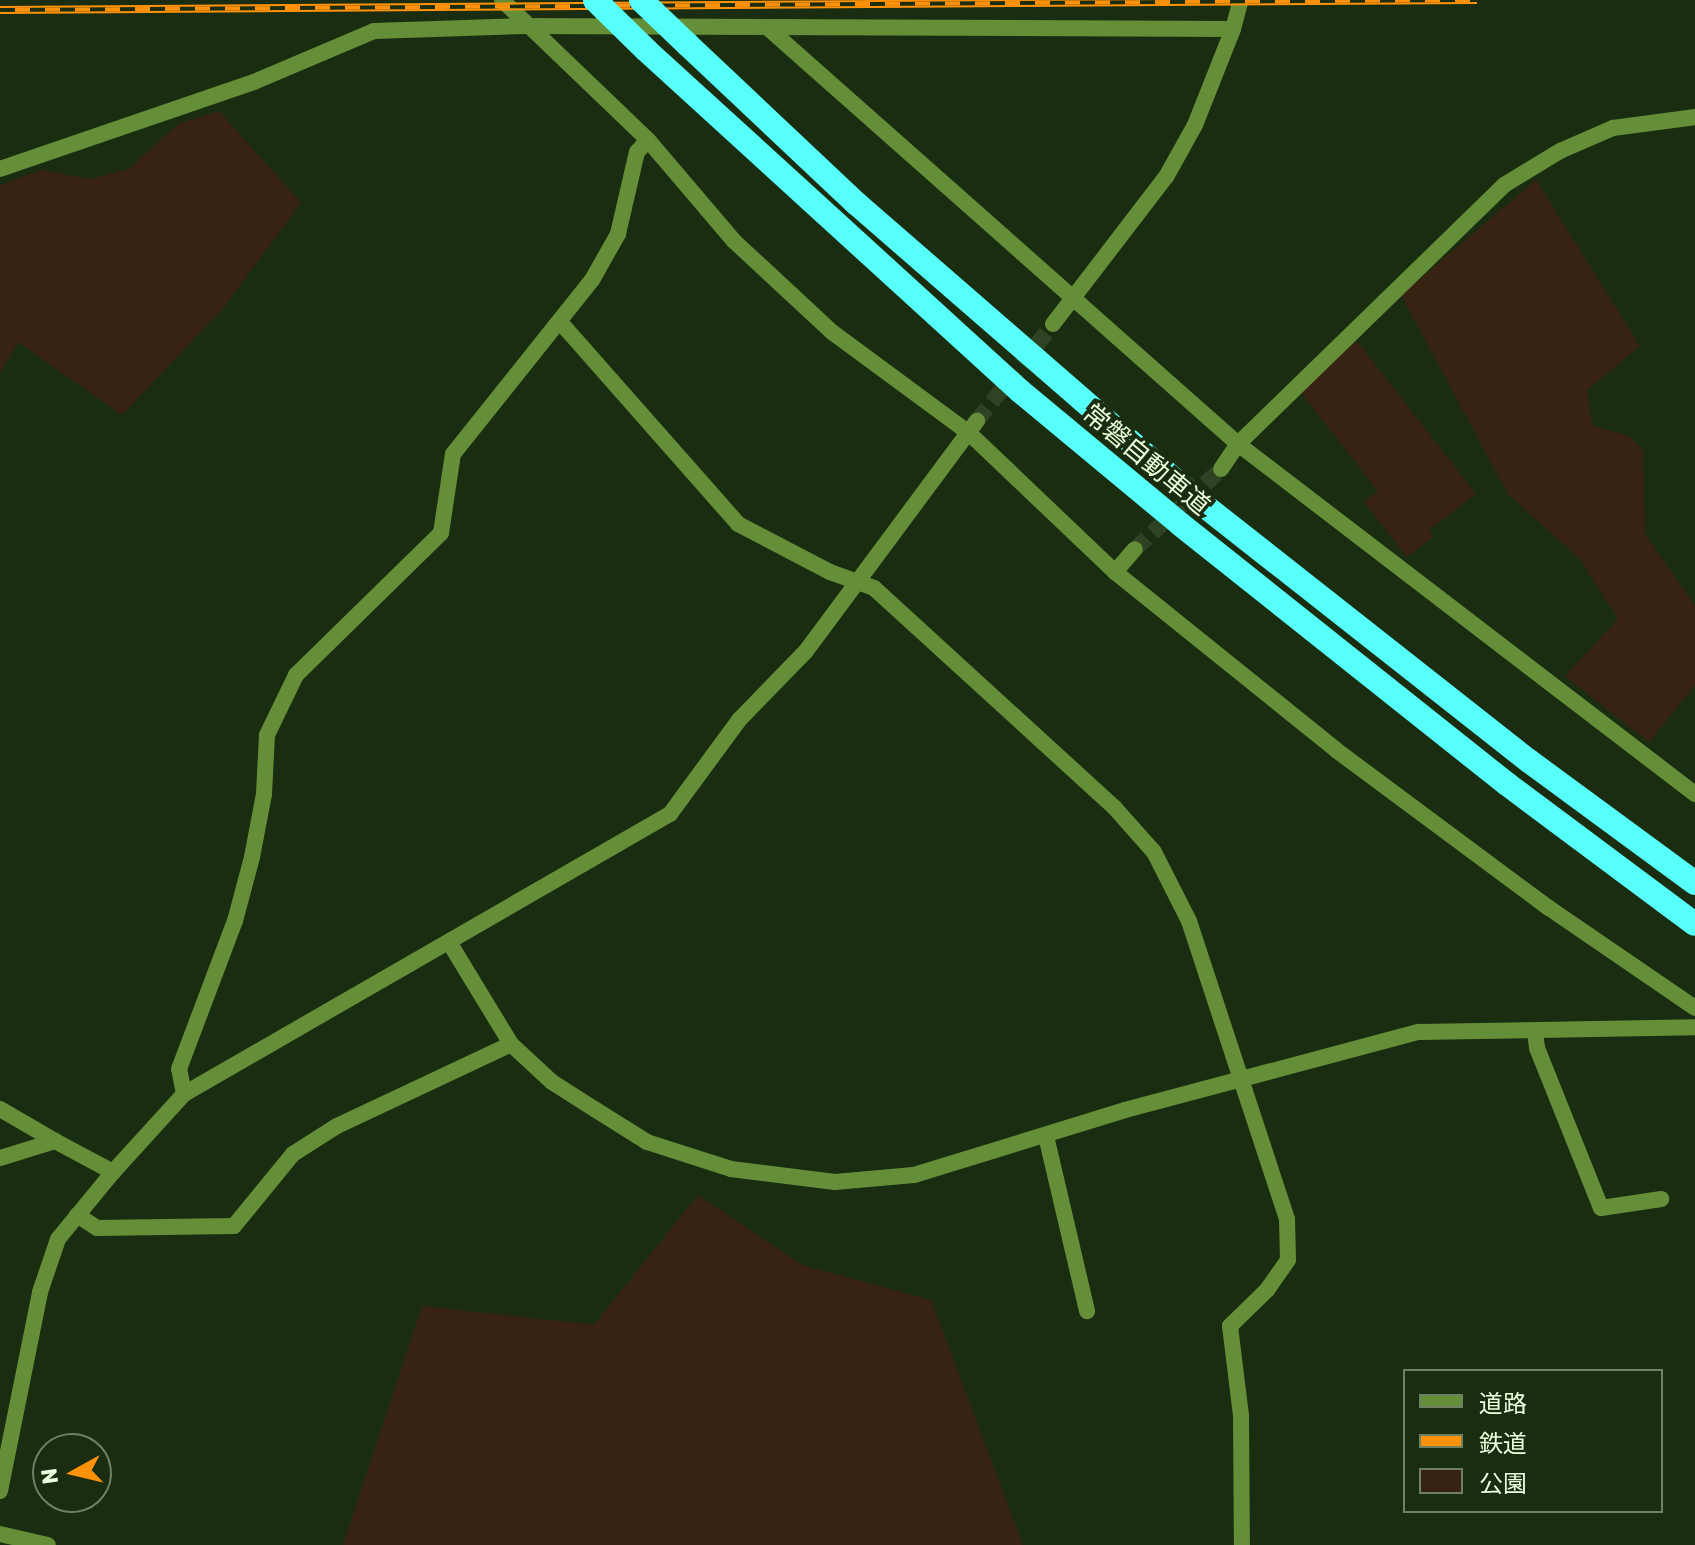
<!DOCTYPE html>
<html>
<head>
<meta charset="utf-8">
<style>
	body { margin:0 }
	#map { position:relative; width:1695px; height:1545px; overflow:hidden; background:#1b2d10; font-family:Rubik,"Noto Sans JP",sans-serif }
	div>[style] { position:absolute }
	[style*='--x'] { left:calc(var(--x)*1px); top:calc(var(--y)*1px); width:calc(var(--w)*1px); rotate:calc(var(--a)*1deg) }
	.green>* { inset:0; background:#382212 }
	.minor-tunnel>* { height:16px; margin-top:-8px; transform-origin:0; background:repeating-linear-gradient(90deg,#304224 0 16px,transparent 0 24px) }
	.minor>* { height:16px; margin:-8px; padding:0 8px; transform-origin:8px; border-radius:8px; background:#648f38 }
	.tertiary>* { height:16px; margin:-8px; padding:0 8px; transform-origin:8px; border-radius:8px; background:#648f38 }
	.motorway>* { height:24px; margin:-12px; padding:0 12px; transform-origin:12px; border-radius:12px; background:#57fffb }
	.rail>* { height:8px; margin-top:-4px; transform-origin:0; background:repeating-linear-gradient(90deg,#1b2d10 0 15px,#ff9208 0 30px); box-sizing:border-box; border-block:2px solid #ff9208 }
	.motorway-bridge>* { height:24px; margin:-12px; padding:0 12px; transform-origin:12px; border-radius:12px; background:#57fffb }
	span { translate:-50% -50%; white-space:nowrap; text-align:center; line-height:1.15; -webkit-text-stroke:7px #1b2d10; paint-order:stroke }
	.street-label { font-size:26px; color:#ebffdc }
	.legend { position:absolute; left:1403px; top:1369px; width:260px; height:144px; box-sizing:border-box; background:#1b2d10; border:2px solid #6e8162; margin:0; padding:10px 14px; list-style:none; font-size:24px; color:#ebffdc }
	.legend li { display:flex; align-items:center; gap:16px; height:40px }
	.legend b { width:40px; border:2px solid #6e8162 }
	.north { position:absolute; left:32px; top:1433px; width:80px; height:80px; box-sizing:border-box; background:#1b2d10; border:2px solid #6e8162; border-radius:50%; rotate:262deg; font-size:22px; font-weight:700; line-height:32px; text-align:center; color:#ebffdc }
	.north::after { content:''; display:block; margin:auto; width:28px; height:36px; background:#ff9208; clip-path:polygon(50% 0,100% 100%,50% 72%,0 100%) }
</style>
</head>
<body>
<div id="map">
	<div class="green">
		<i style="clip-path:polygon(219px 111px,301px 203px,224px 307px,122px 415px,18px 342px,0 373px,0 185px,41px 170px,90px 179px,129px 169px,178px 124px)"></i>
		<i style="clip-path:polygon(1536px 180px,1640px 346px,1587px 390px,1592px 425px,1631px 437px,1643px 451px,1645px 534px,1695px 606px,1695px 685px,1649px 742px,1565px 676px,1618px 619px,1580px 559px,1508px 494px,1401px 295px)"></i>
		<i style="clip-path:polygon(1357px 341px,1476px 494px,1429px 530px,1433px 537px,1407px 557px,1364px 502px,1378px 491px,1297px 387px)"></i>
		<i style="clip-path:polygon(698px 1195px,802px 1265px,931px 1300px,1023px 1545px,343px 1545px,422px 1306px,594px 1325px)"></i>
	</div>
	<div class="minor-tunnel">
		<i style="--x:977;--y:421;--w:123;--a:-51.9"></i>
		<i style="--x:1135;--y:549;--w:117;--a:-42.9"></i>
	</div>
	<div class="minor">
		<i style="--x:502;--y:0;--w:202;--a:43.8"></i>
		<i style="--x:648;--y:140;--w:133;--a:49.6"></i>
		<i style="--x:734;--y:241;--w:134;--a:42.9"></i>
		<i style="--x:832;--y:332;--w:170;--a:36.4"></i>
		<i style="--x:969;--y:433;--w:202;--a:43.6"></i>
		<i style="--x:1115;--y:572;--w:284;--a:38.8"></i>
		<i style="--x:1336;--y:750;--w:265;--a:36.6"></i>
		<i style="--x:1549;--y:908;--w:177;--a:34.4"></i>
		<i style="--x:768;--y:28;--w:628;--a:41.51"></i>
		<i style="--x:1238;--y:444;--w:576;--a:37.45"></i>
		<i style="--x:561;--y:323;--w:268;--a:48.6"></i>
		<i style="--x:738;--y:524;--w:104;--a:27.6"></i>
		<i style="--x:830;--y:572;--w:47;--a:20"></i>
		<i style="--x:874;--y:588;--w:325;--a:42.4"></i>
		<i style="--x:1114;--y:807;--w:60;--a:48.4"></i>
		<i style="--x:1154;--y:852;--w:77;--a:63.1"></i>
		<i style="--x:1189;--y:921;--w:314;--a:71.8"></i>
		<i style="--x:1287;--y:1219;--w:41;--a:88.6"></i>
		<i style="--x:1288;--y:1260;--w:35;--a:125"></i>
		<i style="--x:1268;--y:1289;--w:53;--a:135.8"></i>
		<i style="--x:1230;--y:1326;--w:90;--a:83"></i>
		<i style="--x:1241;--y:1415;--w:130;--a:89.6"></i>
		<i style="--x:1053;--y:324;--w:185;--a:-52.5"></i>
		<i style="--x:1166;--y:177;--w:60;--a:-60.9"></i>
		<i style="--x:1195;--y:125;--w:103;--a:-68.4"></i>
		<i style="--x:1221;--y:469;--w:30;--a:-56"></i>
		<i style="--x:1238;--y:444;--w:371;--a:-44.2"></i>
		<i style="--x:1504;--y:185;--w:66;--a:-31.3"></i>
		<i style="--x:1560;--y:151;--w:58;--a:-23.5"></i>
		<i style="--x:1613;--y:128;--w:83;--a:-7.6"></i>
		<i style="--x:1115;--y:572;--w:30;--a:-49"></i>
		<i style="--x:449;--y:942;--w:119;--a:58.7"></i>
		<i style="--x:511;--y:1044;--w:56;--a:42.8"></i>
		<i style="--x:552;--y:1082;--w:52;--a:32.5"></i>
		<i style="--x:596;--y:1110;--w:60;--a:32.1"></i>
		<i style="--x:647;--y:1142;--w:88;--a:17.8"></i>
		<i style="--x:731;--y:1169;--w:105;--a:7.1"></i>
		<i style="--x:835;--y:1182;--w:79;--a:-5.1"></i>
		<i style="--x:914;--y:1175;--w:221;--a:-17.1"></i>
		<i style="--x:1125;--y:1110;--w:304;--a:-14.9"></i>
		<i style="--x:1419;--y:1032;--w:276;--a:-1"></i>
		<i style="--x:1535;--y:1033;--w:15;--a:82"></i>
		<i style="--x:1537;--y:1048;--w:172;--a:68.2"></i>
		<i style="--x:1601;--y:1208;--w:61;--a:-8.5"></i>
		<i style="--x:184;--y:1094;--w:25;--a:-101"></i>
		<i style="--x:179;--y:1069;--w:158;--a:-69.3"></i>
		<i style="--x:235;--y:921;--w:66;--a:-75.1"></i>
		<i style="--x:252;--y:857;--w:64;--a:-79.2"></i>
		<i style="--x:264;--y:794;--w:59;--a:-87.1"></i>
		<i style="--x:267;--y:735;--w:67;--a:-64.2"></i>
		<i style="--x:296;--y:675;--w:203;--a:-44.4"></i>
		<i style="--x:441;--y:533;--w:80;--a:-81.4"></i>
		<i style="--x:453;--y:454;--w:223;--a:-51.4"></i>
		<i style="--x:592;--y:280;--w:53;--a:-60.5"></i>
		<i style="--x:618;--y:234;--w:84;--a:-77"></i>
		<i style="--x:637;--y:152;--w:16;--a:-47"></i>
		<i style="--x:0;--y:1109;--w:64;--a:30.2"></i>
		<i style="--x:1046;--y:1136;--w:180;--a:76.8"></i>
		<i style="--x:0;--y:1158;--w:58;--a:-17.2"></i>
		<i style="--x:55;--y:1141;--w:66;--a:28.1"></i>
		<i style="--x:77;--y:1215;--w:24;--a:33"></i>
		<i style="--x:97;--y:1228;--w:137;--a:-0.8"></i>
		<i style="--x:234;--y:1226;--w:93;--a:-50.7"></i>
		<i style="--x:293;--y:1154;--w:52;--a:-32.5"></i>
		<i style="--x:337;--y:1126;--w:192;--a:-25.2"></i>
		<i style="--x:0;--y:1491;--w:203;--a:-78.6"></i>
		<i style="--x:40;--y:1292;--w:56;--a:-71.2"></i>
		<i style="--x:58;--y:1239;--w:87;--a:-50.6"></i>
		<i style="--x:113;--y:1172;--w:105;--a:-47.7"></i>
		<i style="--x:184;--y:1094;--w:561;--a:-29.95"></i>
		<i style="--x:670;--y:814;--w:117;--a:-53.7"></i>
		<i style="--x:739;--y:720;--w:96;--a:-45.8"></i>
		<i style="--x:806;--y:651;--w:287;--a:-53.4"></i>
		<i style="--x:0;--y:1534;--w:49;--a:12.9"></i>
	</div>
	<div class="tertiary">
		<i style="--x:0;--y:169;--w:268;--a:-18.9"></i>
		<i style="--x:254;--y:82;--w:130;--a:-23"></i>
		<i style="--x:374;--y:31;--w:150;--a:-1.9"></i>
		<i style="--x:524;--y:26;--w:709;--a:0.24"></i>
		<i style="--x:1233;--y:29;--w:30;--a:-75"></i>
	</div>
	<div class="motorway">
		<i style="--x:687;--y:44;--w:233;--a:43.3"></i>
		<i style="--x:857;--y:204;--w:456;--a:41"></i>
		<i style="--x:1201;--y:503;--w:417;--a:38.2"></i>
		<i style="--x:1529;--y:761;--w:206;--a:36.3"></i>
		<i style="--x:646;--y:50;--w:506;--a:42.36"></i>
		<i style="--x:1020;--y:391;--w:208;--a:39.7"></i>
		<i style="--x:1180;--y:524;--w:418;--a:38.5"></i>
		<i style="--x:1507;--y:784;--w:234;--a:36.7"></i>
	</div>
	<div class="rail">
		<i style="--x:0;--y:10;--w:1477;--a:-0.39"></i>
	</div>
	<div class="motorway-bridge">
		<i style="--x:595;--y:0;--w:71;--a:44.4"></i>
		<i style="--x:641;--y:0;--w:64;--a:43.7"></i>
	</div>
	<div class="street-label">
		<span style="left:1146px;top:460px;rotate:40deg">常磐自動車道</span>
	</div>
	<ul class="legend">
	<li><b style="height:10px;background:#648f38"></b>道路</li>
	<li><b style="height:10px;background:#ff9208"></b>鉄道</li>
	<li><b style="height:22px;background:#382212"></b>公園</li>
	</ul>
	<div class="north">N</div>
</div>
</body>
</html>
